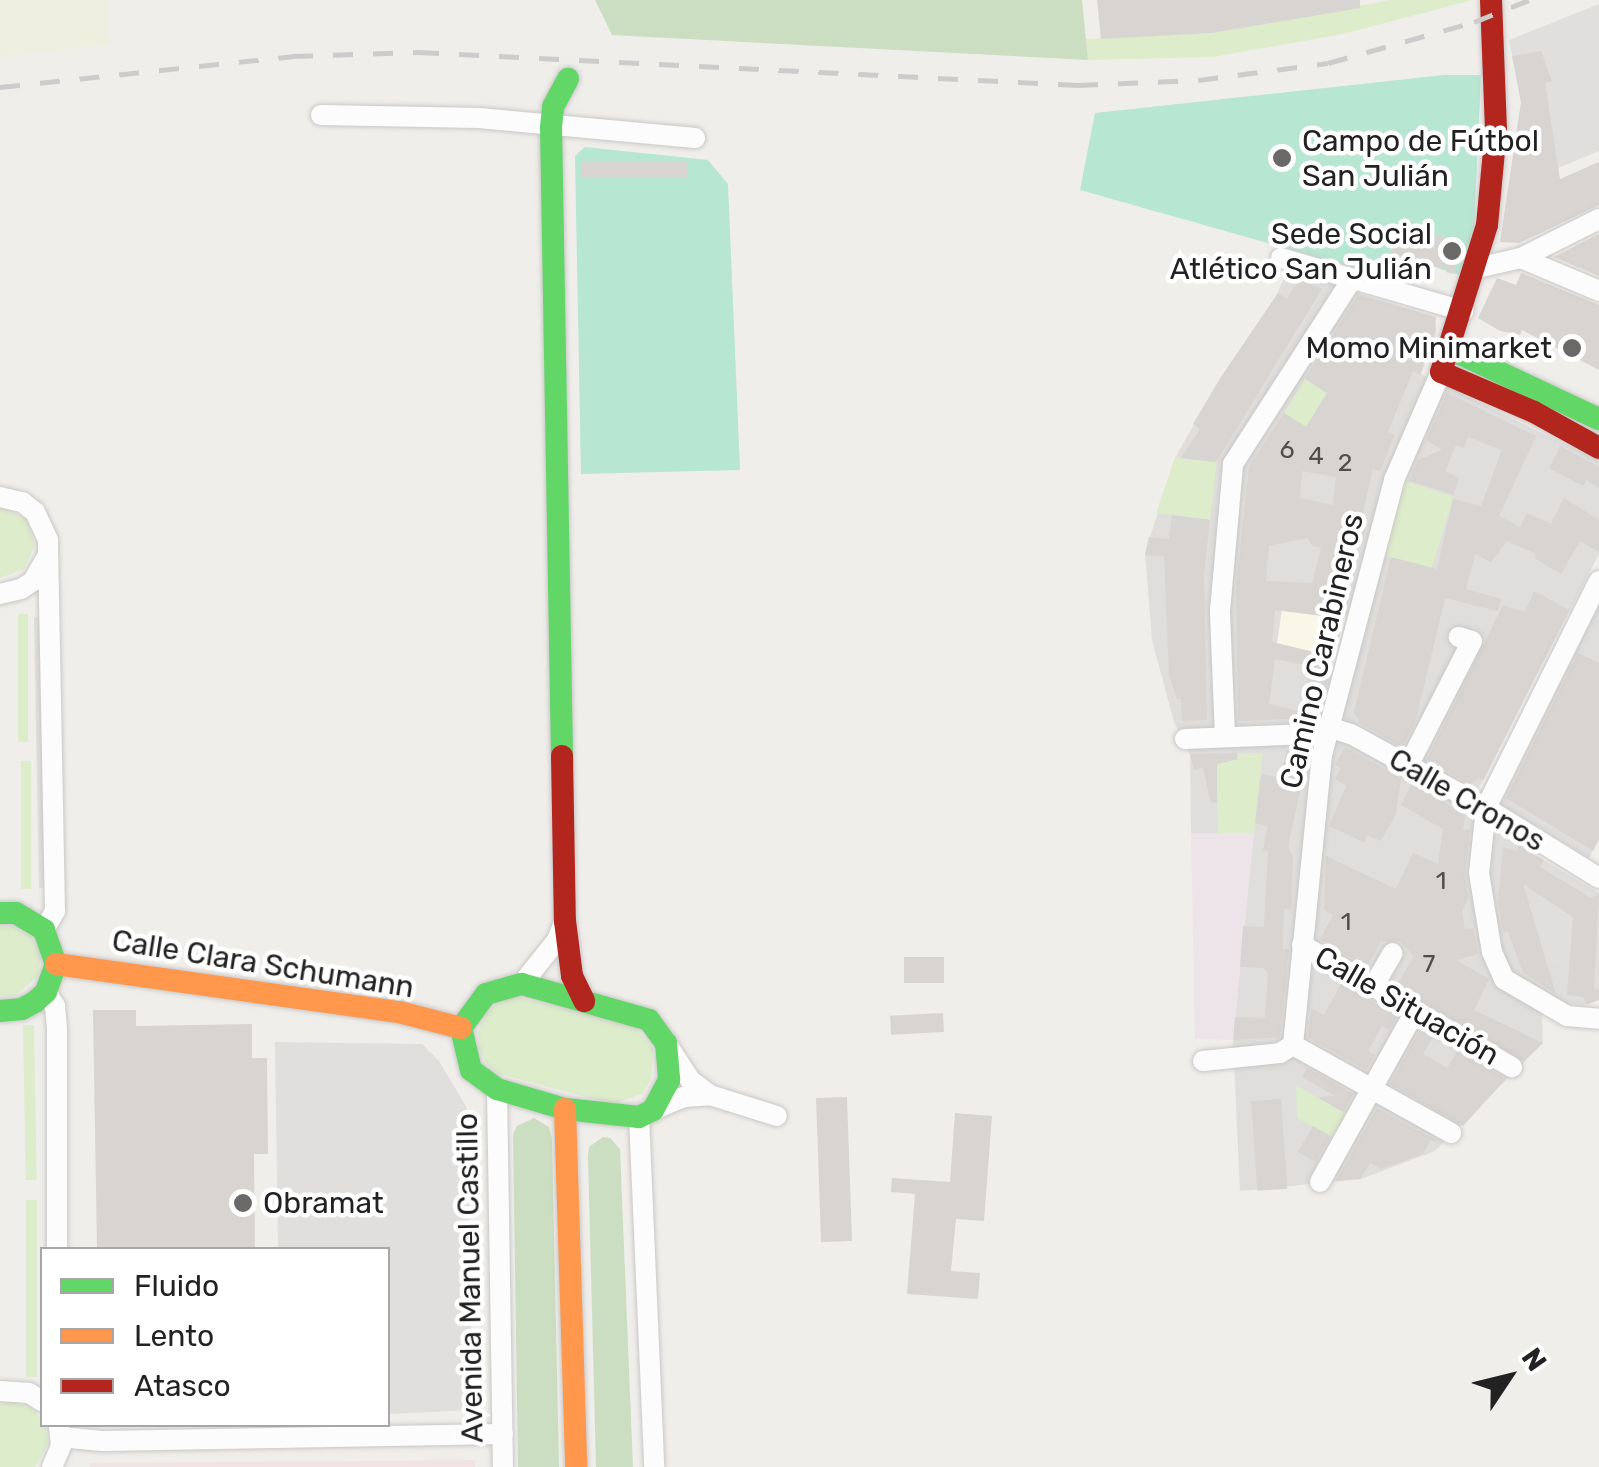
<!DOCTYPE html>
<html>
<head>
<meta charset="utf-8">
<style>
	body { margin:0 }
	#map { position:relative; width:1599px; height:1467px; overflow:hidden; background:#f0eeeb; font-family:Rubik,sans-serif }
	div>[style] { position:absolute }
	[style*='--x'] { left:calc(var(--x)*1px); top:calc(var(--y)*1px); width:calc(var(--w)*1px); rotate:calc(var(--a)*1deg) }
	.residential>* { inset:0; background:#dfdedc }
	.commercial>* { inset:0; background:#f1e3e1 }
	.industrial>* { inset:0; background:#ede4e9 }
	.education>* { inset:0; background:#f8f7e8 }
	.farmland>* { inset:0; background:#efefdf }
	.grass>* { inset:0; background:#ddeccb; transform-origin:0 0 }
	.forest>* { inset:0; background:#cbdec1 }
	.pitch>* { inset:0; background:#b7e6d2 }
	.parking>* { inset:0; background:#e0dfde }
	.building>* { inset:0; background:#d7d4d2; transform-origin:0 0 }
	.roads { filter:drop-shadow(0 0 2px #c9c8c7) drop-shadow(0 0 2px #c9c8c7) }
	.street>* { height:20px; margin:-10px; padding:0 10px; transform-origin:10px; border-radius:10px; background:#fdfcfc }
	.fast>* { height:22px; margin:-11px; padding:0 11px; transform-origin:11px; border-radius:11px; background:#63d668 }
	.slow>* { height:22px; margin:-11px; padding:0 11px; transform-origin:11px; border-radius:11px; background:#ff974d }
	.jam>* { height:22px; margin:-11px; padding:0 11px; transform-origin:11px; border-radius:11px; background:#b3261e }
	.rail>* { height:5px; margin-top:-2.5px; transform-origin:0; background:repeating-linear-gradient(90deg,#ccc 0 20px,transparent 0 40px) }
	.dots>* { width:28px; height:28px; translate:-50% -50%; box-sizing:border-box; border:5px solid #fff; border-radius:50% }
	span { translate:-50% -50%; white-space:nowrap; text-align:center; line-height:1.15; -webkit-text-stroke:9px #fff; paint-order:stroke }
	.number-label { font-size:25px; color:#4f4e4e }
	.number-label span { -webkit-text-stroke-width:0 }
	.poi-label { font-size:30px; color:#222 }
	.left { translate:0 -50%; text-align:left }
	.right { translate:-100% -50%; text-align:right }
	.street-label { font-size:30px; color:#222 }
	.legend { position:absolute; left:40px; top:1247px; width:350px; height:180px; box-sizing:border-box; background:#fff; border:2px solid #a7a7a7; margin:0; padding:12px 18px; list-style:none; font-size:30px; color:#222 }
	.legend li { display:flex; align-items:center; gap:20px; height:50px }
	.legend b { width:50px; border:2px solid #a7a7a7 }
	.north { position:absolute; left:1459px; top:1327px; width:100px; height:100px; -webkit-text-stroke:8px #fff; paint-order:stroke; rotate:55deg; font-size:28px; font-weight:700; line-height:40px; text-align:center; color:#222 }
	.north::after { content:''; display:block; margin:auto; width:35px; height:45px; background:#222; clip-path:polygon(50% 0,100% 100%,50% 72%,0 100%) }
</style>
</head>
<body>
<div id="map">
	<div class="residential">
		<i style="clip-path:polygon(1287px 271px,1436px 317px,1436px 334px,1421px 374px,1599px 461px,1599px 554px,1465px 814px,1599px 893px,1599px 999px,1588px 1005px,1556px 1003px,1542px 1010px,1543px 1043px,1435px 1151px,1361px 1179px,1240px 1191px,1233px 1040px,1253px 834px,1191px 833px,1190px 754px,1174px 722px,1152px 640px,1145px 553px,1175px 458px,1221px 377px,1271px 308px)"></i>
		<i style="clip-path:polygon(1599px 604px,1599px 839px,1589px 858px,1500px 805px)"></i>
	</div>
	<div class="commercial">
		<i style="clip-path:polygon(475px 1460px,475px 1467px,90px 1467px,90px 1463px)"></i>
	</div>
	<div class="industrial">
		<i style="clip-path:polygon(1191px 833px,1254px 833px,1233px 1040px,1195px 1039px)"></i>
	</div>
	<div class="education">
		<i style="clip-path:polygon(1286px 582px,1333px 614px,1346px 617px,1333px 669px,1311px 664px,1313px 652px,1277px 644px)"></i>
	</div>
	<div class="farmland">
		<i style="clip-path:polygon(0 0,109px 0,110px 44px,0 57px)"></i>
	</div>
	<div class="grass">
		<i style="clip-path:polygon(1391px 0,1473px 0,1343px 34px,1213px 57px,1088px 60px,1086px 39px,1212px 33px)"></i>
		<i style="left:1305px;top:379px;width:39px;height:40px;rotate:32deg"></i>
		<i style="clip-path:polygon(1175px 458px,1217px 462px,1210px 520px,1156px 513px)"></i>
		<i style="left:1404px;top:481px;width:52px;height:77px;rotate:17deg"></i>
		<i style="clip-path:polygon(0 507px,27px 519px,35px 545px,24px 569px,0 578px)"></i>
		<i style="left:18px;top:614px;width:10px;height:128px"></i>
		<i style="clip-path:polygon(1216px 753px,1263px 753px,1254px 833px,1218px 833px)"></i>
		<i style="left:21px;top:761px;width:10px;height:128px"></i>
		<i style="clip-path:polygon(0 926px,14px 927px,32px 937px,41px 955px,38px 976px,15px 996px,0 996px)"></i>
		<i style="clip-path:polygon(514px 996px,634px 1026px,653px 1049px,651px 1079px,642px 1094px,613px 1104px,499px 1074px,487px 1065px,479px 1049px,478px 1032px,485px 1015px,500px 1000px)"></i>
		<i style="left:34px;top:1025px;width:155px;height:11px;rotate:89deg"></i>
		<i style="clip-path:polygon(1296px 1085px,1350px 1116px,1337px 1139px,1297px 1118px)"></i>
		<i style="left:26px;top:1200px;width:11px;height:177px"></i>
		<i style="clip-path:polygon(13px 1401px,32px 1408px,46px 1425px,48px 1444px,35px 1467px,0 1467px,0 1404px)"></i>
	</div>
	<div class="forest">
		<i style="clip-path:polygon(595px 0,1082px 0,1088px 60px,612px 35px)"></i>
		<i style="clip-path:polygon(534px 1118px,549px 1127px,552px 1138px,559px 1467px,518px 1467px,513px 1134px,517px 1126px)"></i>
		<i style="clip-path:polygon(603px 1137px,610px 1138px,620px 1149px,633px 1467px,596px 1467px,588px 1156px,589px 1147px)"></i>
	</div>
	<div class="pitch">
		<i style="clip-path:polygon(1444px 75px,1481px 75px,1474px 229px,1462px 276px,1432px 266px,1393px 262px,1382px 269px,1363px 270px,1080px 190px,1095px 113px)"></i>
		<i style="clip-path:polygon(585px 147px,708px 160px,728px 184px,740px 470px,581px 474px,575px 156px)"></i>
	</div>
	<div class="parking">
		<i style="clip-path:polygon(1599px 4px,1599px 151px,1558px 168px,1546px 96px,1521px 101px,1509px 40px)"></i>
		<i style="clip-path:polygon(34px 617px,40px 617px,44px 888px,39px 888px)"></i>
		<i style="clip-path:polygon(1539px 895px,1573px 917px,1569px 971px,1544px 960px,1531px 925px)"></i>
		<i style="clip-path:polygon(275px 1042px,422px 1044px,439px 1061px,467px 1108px,473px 1410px,388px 1414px,388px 1250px,278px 1249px)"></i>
	</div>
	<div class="building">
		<i style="clip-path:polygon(1097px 0,1360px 0,1360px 8px,1212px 33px,1101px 39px)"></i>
		<i style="clip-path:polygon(1541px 51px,1552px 81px,1545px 83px,1560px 179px,1599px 162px,1599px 205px,1519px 243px,1500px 242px,1521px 102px,1512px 56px)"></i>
		<i style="left:688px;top:162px;width:16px;height:106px;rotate:90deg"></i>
		<i style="clip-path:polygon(1391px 230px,1432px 233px,1463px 243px,1453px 274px,1446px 272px,1447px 268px,1393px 262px)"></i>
		<i style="clip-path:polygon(1599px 234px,1599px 276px,1554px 257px)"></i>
		<i style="clip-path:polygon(1521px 273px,1599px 305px,1599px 370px,1522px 330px,1520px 335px,1500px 331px,1478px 318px,1497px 278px,1516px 285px)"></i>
		<i style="clip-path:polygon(1300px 278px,1322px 289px,1216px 462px,1181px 458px,1200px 429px,1193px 424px,1221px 377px,1278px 293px,1287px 299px)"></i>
		<i style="clip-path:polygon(evenodd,1358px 295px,1435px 317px,1435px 331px,1420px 374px,1413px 371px,1388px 432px,1395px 435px,1380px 471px,1373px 469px,1360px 524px,1366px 526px,1362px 545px,1356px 543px,1343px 598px,1349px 599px,1318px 718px,1238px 721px,1236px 588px,1249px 467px,1284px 413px,1306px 427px,1327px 393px,1305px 379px,1358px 295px,1302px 471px,1336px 477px,1333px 505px,1300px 498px,1302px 471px,1358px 295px,1307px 538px,1313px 546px,1321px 548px,1312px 583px,1266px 581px,1269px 546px,1307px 538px,1358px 295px,1275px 610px,1322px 616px,1314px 652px,1272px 642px,1275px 610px,1358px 295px,1275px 659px,1310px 666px,1302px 712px,1269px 704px,1275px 659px)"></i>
		<i style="clip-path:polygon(1447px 393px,1536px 436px,1499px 516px,1520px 527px,1527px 513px,1551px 524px,1564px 498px,1599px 520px,1599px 552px,1580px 541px,1561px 574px,1534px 558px,1536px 554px,1507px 541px,1491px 562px,1475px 554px,1466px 589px,1501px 599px,1498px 611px,1445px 598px,1415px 723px,1402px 747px,1360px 723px,1354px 712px,1391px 557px,1437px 569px,1453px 499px,1481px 506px,1502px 450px,1468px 437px,1464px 448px,1456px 445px,1445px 471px,1459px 478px,1454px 495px,1409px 481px,1418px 460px,1442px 450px,1426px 440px)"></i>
		<i style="clip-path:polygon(1560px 446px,1599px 467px,1599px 488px,1586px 480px,1583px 486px,1549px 468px)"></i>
		<i style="clip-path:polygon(1172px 515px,1210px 520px,1204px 574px,1207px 720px,1182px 721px,1181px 699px,1177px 699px,1169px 675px,1164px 556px,1145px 555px,1149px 537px,1169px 539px)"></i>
		<i style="clip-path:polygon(1534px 591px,1569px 610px,1483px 781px,1478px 778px,1470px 784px,1427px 760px,1503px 605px,1525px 612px)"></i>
		<i style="clip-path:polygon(1578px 653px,1599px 663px,1599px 839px,1593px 851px,1506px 798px)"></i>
		<i style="clip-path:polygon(1345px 747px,1401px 778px,1396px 814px,1381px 841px,1367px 835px,1364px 842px,1329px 826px,1346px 786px,1335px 779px,1341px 768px,1335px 765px)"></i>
		<i style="clip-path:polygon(1287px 750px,1308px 756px,1288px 846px,1293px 858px,1291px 910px,1284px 908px,1283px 949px,1289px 949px,1280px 1037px,1233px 1040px,1235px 1017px,1265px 1018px,1268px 973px,1263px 968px,1240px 967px,1243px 926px,1264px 927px,1268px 851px,1263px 850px,1268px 826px,1255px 823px,1260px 782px,1262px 774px,1280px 778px)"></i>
		<i style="clip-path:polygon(1237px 753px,1238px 759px,1217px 764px,1217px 802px,1211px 803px,1203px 768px,1194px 770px,1190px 754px)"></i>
		<i style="clip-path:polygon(1412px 783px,1465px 815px,1463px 830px,1470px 830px,1465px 872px,1468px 898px,1462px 912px,1465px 929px,1473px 928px,1478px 954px,1456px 960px,1489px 979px,1474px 1010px,1543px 1043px,1524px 1061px,1397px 985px,1414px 956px,1401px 942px,1381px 941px,1367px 967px,1320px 939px,1333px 915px,1324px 910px,1326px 856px,1396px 889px,1413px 853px,1438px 864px,1443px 829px,1401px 805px)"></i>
		<i style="clip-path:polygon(1519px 845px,1544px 860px,1540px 867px,1591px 898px,1599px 894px,1594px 989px,1599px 990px,1599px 1000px,1587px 1004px,1583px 997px,1567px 995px,1573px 917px,1523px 884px,1556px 994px,1523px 972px,1508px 932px,1503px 932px,1498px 901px,1503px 847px,1516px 850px)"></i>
		<i style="left:944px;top:957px;width:26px;height:40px;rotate:90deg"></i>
		<i style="clip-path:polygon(1341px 984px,1397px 1016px,1389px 1030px,1382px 1026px,1368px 1051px,1375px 1055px,1366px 1070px,1308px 1037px,1311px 1008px,1324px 1015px)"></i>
		<i style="clip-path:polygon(93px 1010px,136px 1010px,136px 1026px,252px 1024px,252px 1058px,267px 1058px,268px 1154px,254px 1154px,255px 1250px,97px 1250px)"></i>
		<i style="left:943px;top:1013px;width:19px;height:53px;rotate:87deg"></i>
		<i style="clip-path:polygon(1420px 1030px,1433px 1037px,1423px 1054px,1447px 1068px,1457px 1051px,1506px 1079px,1463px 1126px,1390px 1084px)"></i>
		<i style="clip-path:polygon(1307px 1068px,1353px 1094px,1343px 1112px,1317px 1097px,1335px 1096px,1302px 1077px)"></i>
		<i style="left:847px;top:1097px;width:144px;height:31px;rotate:88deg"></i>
		<i style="left:1281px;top:1099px;width:90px;height:30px;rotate:86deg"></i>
		<i style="clip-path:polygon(1377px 1108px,1442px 1144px,1431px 1140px,1423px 1154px,1381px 1169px,1370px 1163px,1360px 1179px,1336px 1181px)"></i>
		<i style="clip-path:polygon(955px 1113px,992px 1116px,984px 1221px,956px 1219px,951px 1271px,980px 1273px,978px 1299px,907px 1294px,915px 1194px,891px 1192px,892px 1178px,950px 1182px)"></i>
		<i style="left:1313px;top:1126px;width:20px;height:30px;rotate:30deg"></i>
	</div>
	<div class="roads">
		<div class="street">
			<i style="--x:321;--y:115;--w:158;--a:1.1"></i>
			<i style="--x:479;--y:118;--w:217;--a:5.3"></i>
			<i style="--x:1281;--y:258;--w:190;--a:16.2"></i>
			<i style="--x:1521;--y:258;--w:85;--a:22.9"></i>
			<i style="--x:1477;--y:268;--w:45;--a:-12.8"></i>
			<i style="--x:1521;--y:258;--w:87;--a:-26.6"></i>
			<i style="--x:0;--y:497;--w:23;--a:13"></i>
			<i style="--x:22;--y:502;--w:16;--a:38"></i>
			<i style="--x:35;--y:512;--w:31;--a:65"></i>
			<i style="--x:48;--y:540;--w:15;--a:90"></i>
			<i style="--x:48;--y:555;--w:30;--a:120"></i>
			<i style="--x:33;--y:581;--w:14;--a:146"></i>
			<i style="--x:21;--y:589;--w:22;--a:167"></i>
			<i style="--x:1599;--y:581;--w:254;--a:116.5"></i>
			<i style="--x:1486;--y:808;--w:65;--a:96.1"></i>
			<i style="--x:1479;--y:873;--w:80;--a:80.7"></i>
			<i style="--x:1492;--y:952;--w:30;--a:66"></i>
			<i style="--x:1504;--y:979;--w:73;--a:30.4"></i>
			<i style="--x:1567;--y:1016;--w:32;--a:5"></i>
			<i style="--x:1332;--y:728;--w:20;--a:18"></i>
			<i style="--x:1351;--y:734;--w:154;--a:28.7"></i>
			<i style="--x:1486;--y:808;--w:133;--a:31.8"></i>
			<i style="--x:1225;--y:737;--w:126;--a:-92.3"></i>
			<i style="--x:1220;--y:611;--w:148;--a:-84.9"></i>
			<i style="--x:1233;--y:464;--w:220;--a:-57.2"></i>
			<i style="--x:1185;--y:739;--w:124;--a:-2.3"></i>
			<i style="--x:1309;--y:734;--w:24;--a:-15"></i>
			<i style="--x:1408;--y:766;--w:140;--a:-62.9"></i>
			<i style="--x:1472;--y:641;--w:14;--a:-163"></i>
			<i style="--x:44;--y:930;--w:22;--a:-60"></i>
			<i style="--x:55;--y:911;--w:356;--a:-91.1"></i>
			<i style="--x:1302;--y:945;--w:243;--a:30.2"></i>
			<i style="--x:522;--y:984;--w:56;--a:-51.5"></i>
			<i style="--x:557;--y:940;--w:18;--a:-68"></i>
			<i style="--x:1373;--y:987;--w:39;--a:-60"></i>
			<i style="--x:46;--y:992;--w:17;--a:57"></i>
			<i style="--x:55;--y:1006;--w:21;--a:85"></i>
			<i style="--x:57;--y:1027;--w:223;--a:90"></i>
			<i style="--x:1293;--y:1045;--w:181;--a:29.1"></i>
			<i style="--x:670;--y:1049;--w:37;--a:57"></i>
			<i style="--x:690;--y:1080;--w:25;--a:37"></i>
			<i style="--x:710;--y:1095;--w:70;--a:17.4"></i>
			<i style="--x:1203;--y:1061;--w:77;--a:-5.9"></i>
			<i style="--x:1280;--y:1053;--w:15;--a:-32"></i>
			<i style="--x:1293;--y:1045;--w:291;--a:-84.3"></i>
			<i style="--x:1322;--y:755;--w:284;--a:-75.3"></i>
			<i style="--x:1394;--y:480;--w:118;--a:-66.5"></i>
			<i style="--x:497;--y:1089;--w:378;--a:89.1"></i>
			<i style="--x:653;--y:1110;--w:34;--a:-23"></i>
			<i style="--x:684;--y:1097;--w:26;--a:-4"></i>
			<i style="--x:639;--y:1117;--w:350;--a:87.5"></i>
			<i style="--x:1320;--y:1182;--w:196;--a:-60.9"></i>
			<i style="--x:0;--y:1391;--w:29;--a:4"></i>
			<i style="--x:29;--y:1393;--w:15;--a:32"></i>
			<i style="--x:61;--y:1437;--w:41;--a:5.6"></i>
			<i style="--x:102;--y:1441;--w:401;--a:-1"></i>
			<i style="--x:52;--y:1467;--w:23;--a:-67"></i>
			<i style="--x:61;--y:1446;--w:20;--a:-96"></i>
		</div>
		<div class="fast">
			<i style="--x:1450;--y:349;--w:165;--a:25.2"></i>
			<i style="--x:562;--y:756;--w:629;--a:-91"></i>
			<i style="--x:551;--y:127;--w:20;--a:-84"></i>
			<i style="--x:553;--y:107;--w:32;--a:-62"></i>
			<i style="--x:0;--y:913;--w:16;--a:0"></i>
			<i style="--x:16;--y:913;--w:33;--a:31"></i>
			<i style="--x:44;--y:930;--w:36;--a:71"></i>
			<i style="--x:56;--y:964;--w:30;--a:110"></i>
			<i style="--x:46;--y:992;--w:15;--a:138"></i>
			<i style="--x:35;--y:1002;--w:15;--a:152"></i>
			<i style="--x:22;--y:1009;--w:22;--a:175"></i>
			<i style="--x:522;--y:984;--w:132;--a:15.8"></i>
			<i style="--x:649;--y:1020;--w:29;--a:54"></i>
			<i style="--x:666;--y:1043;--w:37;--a:85"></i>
			<i style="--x:669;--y:1080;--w:34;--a:118"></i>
			<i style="--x:653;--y:1110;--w:16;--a:153"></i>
			<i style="--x:639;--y:1117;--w:74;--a:-173.8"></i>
			<i style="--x:565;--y:1109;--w:71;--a:-163.6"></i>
			<i style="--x:497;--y:1089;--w:32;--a:-144"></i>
			<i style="--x:471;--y:1070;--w:43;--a:-103.4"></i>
			<i style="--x:461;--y:1028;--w:42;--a:-53.7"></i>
			<i style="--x:486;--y:994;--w:37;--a:-16"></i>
		</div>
		<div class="slow">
			<i style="--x:56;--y:964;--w:346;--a:8"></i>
			<i style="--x:399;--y:1012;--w:64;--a:14.5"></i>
			<i style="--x:565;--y:1109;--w:358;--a:88.2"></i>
		</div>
		<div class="jam">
			<i style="--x:1491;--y:0;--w:130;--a:87.8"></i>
			<i style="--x:1496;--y:130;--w:95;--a:95.4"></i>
			<i style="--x:1487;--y:225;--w:154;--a:107.4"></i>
			<i style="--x:1441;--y:372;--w:101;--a:23.3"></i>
			<i style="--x:1534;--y:412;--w:74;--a:29"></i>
			<i style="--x:562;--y:756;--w:165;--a:89"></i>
			<i style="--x:565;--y:921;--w:55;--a:82.7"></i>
			<i style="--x:572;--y:976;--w:28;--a:64"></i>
		</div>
	</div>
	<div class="rail">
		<i style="--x:0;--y:87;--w:295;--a:-6"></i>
		<i style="--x:293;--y:56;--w:126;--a:-1.8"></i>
		<i style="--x:419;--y:52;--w:660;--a:2.87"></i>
		<i style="--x:1078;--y:85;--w:120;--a:-2.4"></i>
		<i style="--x:1198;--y:80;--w:131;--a:-7.5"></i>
		<i style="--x:1328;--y:63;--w:152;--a:-15.7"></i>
		<i style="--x:1474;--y:22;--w:59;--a:-21.8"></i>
	</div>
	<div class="dots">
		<i style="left:1282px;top:158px;background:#6a6968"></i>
		<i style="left:1452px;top:251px;background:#6a6968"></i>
		<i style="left:1572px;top:348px;background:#6a6968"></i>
		<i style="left:243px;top:1203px;background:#6a6968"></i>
	</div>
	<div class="number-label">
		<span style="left:1287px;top:450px">6</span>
		<span style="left:1316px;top:456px">4</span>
		<span style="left:1345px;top:463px">2</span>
		<span style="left:1441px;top:881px">1</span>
		<span style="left:1346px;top:922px">1</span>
		<span style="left:1429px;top:964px">7</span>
	</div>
	<div class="poi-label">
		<span class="left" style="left:1302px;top:158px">Campo de Fútbol<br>San Julián</span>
		<span class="right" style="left:1432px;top:251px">Sede Social<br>Atlético San Julián</span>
		<span class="right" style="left:1552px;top:348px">Momo Minimarket</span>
		<span class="left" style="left:263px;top:1203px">Obramat</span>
	</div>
	<div class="street-label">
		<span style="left:1322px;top:651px;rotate:-77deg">Camino Carabineros</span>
		<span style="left:1467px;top:800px;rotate:30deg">Calle Cronos</span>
		<span style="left:263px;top:964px;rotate:9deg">Calle Clara Schumann</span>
		<span style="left:1407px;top:1006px;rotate:30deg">Calle Situación</span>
		<span style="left:470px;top:1278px;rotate:-91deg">Avenida Manuel Castillo</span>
	</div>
	<ul class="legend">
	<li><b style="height:12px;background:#63d668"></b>Fluido</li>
	<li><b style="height:12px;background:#ff974d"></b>Lento</li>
	<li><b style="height:12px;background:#b3261e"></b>Atasco</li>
	</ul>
	<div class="north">N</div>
</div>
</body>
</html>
